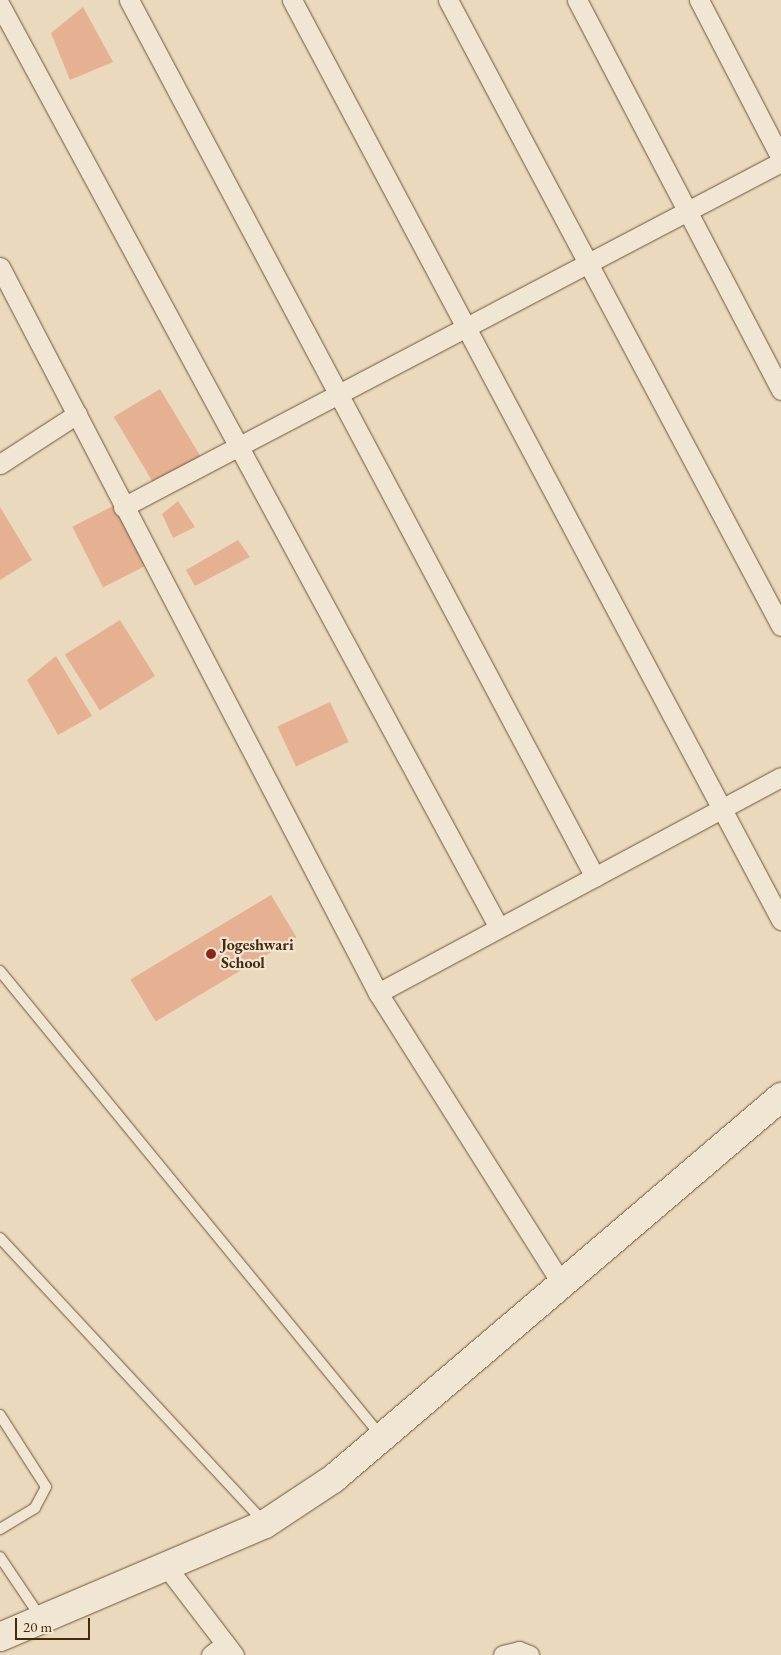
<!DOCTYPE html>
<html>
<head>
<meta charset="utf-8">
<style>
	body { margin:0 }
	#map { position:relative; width:781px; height:1655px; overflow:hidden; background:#ead9bd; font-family:"EB Garamond",serif }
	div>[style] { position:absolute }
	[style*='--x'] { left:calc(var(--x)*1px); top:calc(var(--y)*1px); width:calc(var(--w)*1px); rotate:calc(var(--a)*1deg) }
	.building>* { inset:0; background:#e6b092; transform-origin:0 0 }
	.roads { filter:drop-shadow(0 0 1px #6f5638) drop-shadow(0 0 1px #6f5638) }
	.lane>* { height:10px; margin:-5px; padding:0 5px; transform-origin:5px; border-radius:5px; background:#f1e6d4 }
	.street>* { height:19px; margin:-9.5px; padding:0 9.5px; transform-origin:9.5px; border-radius:9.5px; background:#f1e6d4 }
	.secondary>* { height:28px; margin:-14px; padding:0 14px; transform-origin:14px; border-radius:14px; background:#f1e6d4 }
	.dots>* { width:14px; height:14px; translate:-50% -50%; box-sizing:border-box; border:2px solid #f1e6d4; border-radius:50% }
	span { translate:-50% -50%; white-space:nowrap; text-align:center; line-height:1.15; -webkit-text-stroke:4.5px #f1e6d4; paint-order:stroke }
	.poi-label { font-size:16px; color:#462a0c; font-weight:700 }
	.left { translate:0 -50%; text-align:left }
	.scale { position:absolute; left:15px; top:1618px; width:75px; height:22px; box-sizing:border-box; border:2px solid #462a0c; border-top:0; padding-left:6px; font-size:15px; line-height:18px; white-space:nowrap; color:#462a0c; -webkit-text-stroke:4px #f1e6d4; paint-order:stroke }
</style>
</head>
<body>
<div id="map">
	<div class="building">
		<i style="clip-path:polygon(83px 7px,113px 62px,70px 80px,51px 33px)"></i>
		<i style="left:160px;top:389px;width:80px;height:54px;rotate:59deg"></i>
		<i style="clip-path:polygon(178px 501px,195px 527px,173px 538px,162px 514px)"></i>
		<i style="left:115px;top:505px;width:68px;height:48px;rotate:63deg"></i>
		<i style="clip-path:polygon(0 507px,32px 560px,0 580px)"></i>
		<i style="clip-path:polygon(238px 540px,250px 557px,195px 586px,186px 570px)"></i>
		<i style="left:120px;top:620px;width:66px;height:65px;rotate:58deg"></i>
		<i style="clip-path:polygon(56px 656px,92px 716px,58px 735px,27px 680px)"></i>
		<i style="left:330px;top:702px;width:44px;height:58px;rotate:65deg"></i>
		<i style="left:271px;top:895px;width:49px;height:164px;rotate:59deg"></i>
	</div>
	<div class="roads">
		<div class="lane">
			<i style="--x:0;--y:971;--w:601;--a:50.67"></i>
			<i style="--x:0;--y:1238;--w:389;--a:47.1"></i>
			<i style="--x:0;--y:1415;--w:85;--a:57.4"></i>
			<i style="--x:46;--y:1487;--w:24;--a:118"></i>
			<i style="--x:35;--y:1508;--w:41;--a:149"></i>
			<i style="--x:0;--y:1557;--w:73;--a:56.1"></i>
		</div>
		<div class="street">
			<i style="--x:129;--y:0;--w:993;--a:62.02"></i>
			<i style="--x:292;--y:0;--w:1042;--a:62.01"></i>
			<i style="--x:448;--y:0;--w:709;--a:61.99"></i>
			<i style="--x:577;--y:0;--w:440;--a:62.4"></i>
			<i style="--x:699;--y:0;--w:178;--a:62.6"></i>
			<i style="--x:0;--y:5;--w:1049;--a:61.6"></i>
			<i style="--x:0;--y:267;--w:819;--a:62.5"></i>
			<i style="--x:378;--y:993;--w:344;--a:57.7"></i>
			<i style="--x:0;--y:464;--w:92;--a:-33"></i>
			<i style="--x:123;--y:507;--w:743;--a:-27.67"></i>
			<i style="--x:378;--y:993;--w:457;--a:-28.2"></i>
			<i style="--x:166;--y:1566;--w:112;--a:52.6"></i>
			<i style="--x:211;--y:1655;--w:18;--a:-38"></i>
			<i style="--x:503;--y:1655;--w:16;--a:-14"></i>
			<i style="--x:519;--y:1651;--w:11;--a:22"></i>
		</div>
		<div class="secondary">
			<i style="--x:0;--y:1637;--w:288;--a:-23.1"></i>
			<i style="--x:265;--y:1524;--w:82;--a:-33.5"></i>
			<i style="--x:333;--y:1479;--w:589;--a:-40.45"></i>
		</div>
	</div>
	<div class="dots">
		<i style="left:211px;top:954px;background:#8f2418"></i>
	</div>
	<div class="poi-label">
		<span class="left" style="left:221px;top:954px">Jogeshwari<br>School</span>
	</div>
	<div class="scale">20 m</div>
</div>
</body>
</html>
